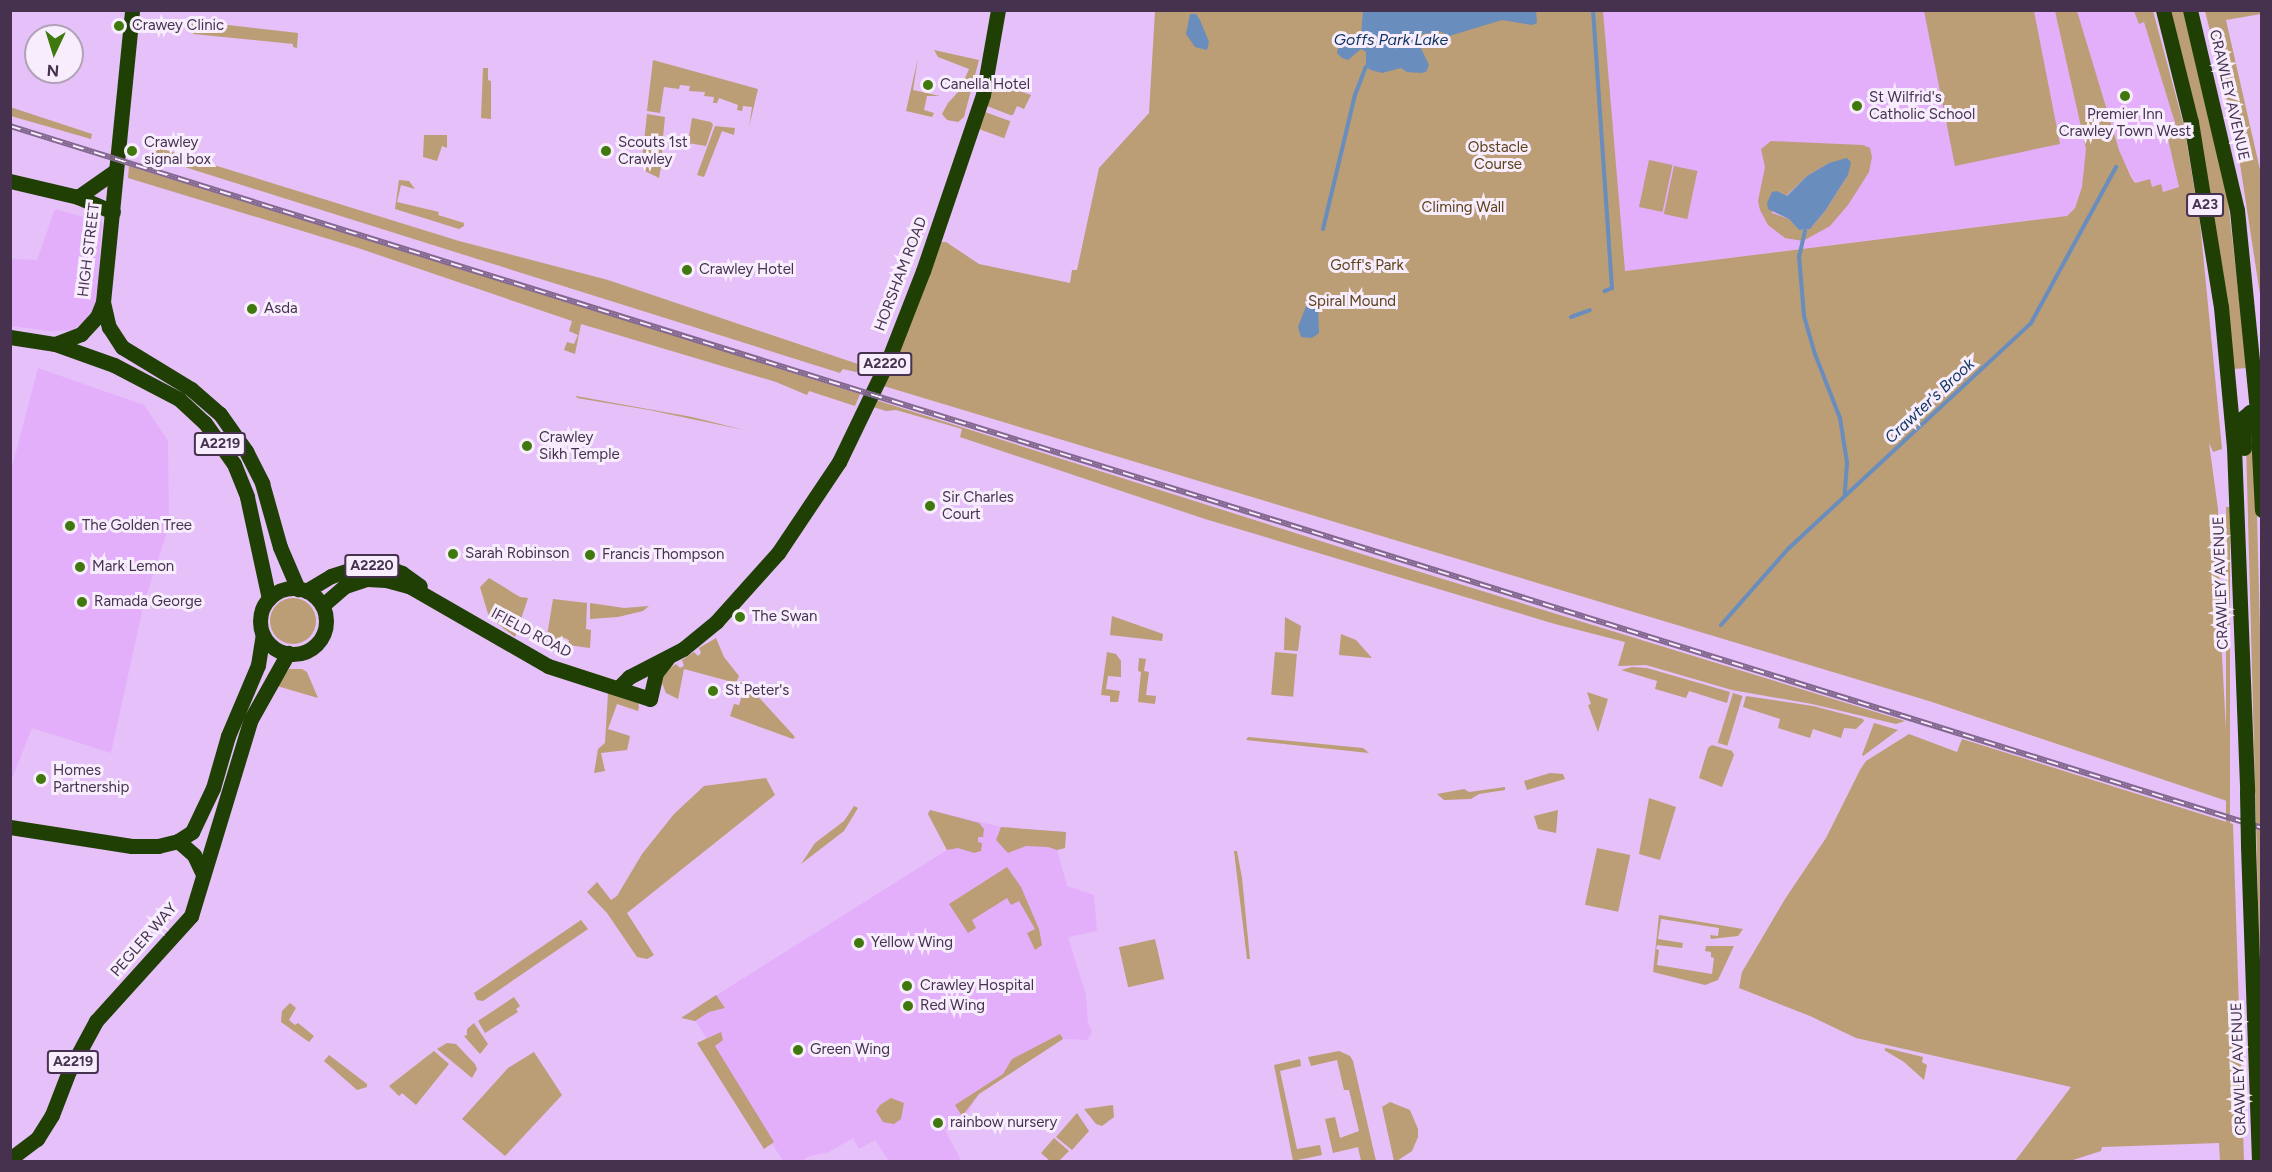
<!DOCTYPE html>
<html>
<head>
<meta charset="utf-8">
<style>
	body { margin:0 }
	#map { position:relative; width:2272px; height:1172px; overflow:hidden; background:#e6c0f8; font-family:Figtree,sans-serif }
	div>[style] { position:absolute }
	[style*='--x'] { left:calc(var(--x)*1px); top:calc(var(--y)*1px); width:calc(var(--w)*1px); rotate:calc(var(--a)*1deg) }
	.built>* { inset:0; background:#e3affb }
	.green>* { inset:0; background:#bb9d76; transform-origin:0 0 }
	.round { border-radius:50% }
	.water>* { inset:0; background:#698dbc }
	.stream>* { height:4px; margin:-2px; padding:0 2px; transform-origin:2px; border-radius:2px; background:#698dbc }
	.primary>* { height:15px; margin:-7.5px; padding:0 7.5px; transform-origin:7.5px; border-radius:7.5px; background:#1f3f04 }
	.primary>.ring { margin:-7.5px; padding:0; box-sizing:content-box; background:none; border:15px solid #1f3f04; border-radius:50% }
	.rail>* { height:6px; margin-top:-3px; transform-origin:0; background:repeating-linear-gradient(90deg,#f7edfc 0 11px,#82678e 0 22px); box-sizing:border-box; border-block:2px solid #82678e }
	.primary-bridge>* { height:15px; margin:-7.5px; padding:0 7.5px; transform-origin:7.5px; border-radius:7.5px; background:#1f3f04 }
	.dots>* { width:16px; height:16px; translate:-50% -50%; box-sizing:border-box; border:3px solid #f7edfc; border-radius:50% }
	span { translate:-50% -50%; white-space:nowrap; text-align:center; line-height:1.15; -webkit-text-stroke:6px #f7edfc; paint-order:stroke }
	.shield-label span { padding:2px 4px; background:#f7edfc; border:2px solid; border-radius:4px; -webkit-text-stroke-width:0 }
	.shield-label { font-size:14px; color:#46324f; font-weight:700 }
	.poi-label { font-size:15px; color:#46324f }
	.left { translate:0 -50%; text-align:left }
	.street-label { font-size:15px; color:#46324f }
	.park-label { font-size:15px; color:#5d421a }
	.water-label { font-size:16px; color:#0d335f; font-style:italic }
	.frame { position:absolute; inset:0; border:12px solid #46324f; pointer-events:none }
	.north { position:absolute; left:24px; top:24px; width:60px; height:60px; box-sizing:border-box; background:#f7edfc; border:2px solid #b0a2b7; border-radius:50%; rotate:184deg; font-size:16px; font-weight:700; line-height:24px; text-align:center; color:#46324f }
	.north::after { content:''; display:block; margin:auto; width:21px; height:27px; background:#3f780c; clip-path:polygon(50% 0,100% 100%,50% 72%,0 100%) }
</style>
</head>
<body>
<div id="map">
	<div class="built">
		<i style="clip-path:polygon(1602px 11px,2076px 11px,2083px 35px,2077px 11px,2153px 11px,2158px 62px,2176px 127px,2166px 130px,2180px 187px,2163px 192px,2152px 187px,2150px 179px,2135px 183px,2119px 151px,2107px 169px,2067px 216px,1624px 271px)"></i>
		<i style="clip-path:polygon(55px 209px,102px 222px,97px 301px,89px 317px,73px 330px,49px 331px,11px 326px,10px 259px,37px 260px)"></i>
		<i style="clip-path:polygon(38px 368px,144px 405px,168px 441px,169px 526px,144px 603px,111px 753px,32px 728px,11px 781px,11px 463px,13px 463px)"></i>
		<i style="clip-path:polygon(930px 810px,1001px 827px,1066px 832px,1065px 848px,1057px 850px,1067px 886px,1094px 895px,1097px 931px,1068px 937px,1086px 995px,1088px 1023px,1092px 1031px,1088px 1040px,1063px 1039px,979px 1094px,968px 1112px,945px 1130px,960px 1158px,959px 1161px,889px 1161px,875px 1140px,859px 1149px,853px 1138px,829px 1152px,810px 1156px,802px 1161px,783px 1161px,690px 1012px,947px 850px,928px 814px)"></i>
	</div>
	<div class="green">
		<i style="clip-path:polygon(1155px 11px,1603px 11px,1625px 271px,2067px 216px,2075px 208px,2082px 187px,2086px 149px,2055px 11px,2077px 11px,2119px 150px,2131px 177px,2135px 183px,2150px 179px,2152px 187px,2161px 184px,2163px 192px,2179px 187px,2166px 130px,2176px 126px,2144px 22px,2139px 24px,2134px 11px,2153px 11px,2184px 126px,2200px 223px,2213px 356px,2222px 449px,2213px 452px,2209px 443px,2218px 509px,2220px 620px,2230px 802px,1929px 701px,877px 384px,938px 242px,946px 242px,979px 264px,1070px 283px,1072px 270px,1077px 270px,1099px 168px,1149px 113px)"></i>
		<i style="clip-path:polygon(1924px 11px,2034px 11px,2060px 144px,1955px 166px)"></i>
		<i style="clip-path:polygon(2169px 11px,2183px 11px,2227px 193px,2247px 368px,2233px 369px)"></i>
		<i style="clip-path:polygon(2205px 11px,2261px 11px,2261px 14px,2226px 20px,2261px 174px,2261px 301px,2235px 131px)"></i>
		<i style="clip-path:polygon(177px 19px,298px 33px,297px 48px,293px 47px,293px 44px,193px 34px,193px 31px,186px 30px,186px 23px,176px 21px)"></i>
		<i style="clip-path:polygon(934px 50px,979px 60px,964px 117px,958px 122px,947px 120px,942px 114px,948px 103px,960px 90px,969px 69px,938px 57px)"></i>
		<i style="clip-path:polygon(918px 58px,913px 90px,940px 96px,927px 96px,924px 110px,934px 113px,932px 117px,906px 111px)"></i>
		<i style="clip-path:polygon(653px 60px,758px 89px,749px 127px,752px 107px,743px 106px,742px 111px,737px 110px,738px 105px,719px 98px,717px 103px,713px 103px,714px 97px,704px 96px,705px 92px,689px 91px,690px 86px,680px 85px,679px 89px,664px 87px,660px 113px,647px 111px)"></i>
		<i style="clip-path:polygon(483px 68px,488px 68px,488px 80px,491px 81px,491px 119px,481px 118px)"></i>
		<i style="clip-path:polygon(994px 82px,1031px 95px,1024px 109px,1017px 106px,1013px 115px,1010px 115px,987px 106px)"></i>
		<i style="clip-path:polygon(10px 107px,92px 134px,91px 139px,11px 116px)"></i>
		<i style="left:985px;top:112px;width:27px;height:18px;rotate:20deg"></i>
		<i style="clip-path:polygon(647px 114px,665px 117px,663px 137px,668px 139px,668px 143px,663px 142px,661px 162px,666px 164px,666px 168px,661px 167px,659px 178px,645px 171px,646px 159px,642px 159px)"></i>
		<i style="clip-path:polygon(692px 118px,711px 122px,713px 125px,706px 146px,688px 143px)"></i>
		<i style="clip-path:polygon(715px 126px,735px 128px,734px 135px,722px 131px,704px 177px,697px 175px)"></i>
		<i style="clip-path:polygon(424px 135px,447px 135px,447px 148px,442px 146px,437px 161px,423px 157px)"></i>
		<i style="clip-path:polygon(evenodd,1771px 141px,1863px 145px,1870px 148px,1872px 157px,1869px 172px,1848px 205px,1830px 226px,1803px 241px,1785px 238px,1768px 225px,1760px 210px,1758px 201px,1765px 167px,1761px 149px,1771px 141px,1829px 163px,1848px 175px,1825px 211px,1810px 229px,1799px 230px,1789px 219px,1772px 213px,1777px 191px,1786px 196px,1807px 176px,1829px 163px)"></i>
		<i style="clip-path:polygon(159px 148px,459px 241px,608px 280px,864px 366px,856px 372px,843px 369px,840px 373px,156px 158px,154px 154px)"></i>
		<i style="left:1649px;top:160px;width:24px;height:48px;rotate:12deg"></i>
		<i style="clip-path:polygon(129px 166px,717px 349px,860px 394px,855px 406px,809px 391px,807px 395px,776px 382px,581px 324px,575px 354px,564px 350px,567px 342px,574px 344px,578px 335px,569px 331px,572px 321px,358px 248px,128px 178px)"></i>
		<i style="left:1674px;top:166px;width:24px;height:49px;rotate:12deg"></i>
		<i style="clip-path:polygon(399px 180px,409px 181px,415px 189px,401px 185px,397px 202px,439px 212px,438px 215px,464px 223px,464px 226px,459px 229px,395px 209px)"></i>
		<i style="clip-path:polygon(576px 396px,692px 417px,744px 430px,649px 410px,577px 398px)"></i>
		<i style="clip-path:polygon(876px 400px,1365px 555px,1905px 721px,1896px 724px,1812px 704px,1732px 690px,1646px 665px,1618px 666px,1625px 642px,1555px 624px,1205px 519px,960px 437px,962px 429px,896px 410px,886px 411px,873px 407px)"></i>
		<i style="clip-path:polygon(2255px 442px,2261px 665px,2261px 1012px,2246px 443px)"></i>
		<i style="left:2226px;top:507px;width:4px;height:654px"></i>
		<i style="clip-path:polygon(489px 578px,520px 597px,528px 598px,515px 637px,489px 617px,480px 587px)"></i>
		<i class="round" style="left:270px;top:598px;width:46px;height:46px"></i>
		<i style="clip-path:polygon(553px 599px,587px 603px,586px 629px,591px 630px,590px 648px,568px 645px,569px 640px,562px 637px,560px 642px,547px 636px)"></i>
		<i style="clip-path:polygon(590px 603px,624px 608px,649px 606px,643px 611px,618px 617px,590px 619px)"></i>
		<i style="clip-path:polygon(1112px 616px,1163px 634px,1162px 641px,1110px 635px)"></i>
		<i style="clip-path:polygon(1285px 617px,1301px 626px,1298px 651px,1284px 650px)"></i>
		<i style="clip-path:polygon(1341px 634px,1356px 640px,1372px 658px,1339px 655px)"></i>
		<i style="clip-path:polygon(716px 638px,724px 657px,739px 676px,736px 683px,684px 669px,678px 699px,666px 693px,662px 683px,665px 672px,676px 664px,680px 668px,684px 666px,682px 660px,694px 652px,698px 656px,701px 653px,699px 648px)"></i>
		<i style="clip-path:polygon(1107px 652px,1116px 654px,1121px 661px,1121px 677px,1108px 676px,1106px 689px,1120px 691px,1118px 702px,1110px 702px,1110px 696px,1101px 695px)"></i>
		<i style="left:1275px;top:652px;width:22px;height:43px;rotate:5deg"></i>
		<i style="clip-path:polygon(1139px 658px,1146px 659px,1144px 671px,1149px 672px,1146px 695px,1156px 696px,1155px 704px,1138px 702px,1141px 672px,1138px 671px)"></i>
		<i style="clip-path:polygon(1632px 667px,1647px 668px,1730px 692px,1727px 703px,1689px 691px,1686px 698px,1655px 689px,1657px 681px,1621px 670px)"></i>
		<i style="clip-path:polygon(289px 669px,302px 669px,307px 672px,318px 698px,277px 686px)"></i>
		<i style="clip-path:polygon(743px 680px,795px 737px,793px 739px,730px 716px,734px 704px,739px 705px,745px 686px,740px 684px)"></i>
		<i style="clip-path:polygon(1587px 692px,1608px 699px,1598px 732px,1588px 705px,1591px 704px)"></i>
		<i style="clip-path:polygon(608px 693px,638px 703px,639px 707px,638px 711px,617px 704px,608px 729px,630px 736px,627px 750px,601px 753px,605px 771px,594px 773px,598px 749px,605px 743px)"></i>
		<i style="left:1733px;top:693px;width:10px;height:52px;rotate:17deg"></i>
		<i style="clip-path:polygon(1746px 696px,1813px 706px,1863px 719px,1864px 721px,1856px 729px,1844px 728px,1841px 738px,1813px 729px,1810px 738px,1778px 728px,1780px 719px,1743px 707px)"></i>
		<i style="clip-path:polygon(1874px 723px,1898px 730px,1863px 756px,1862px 755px)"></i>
		<i style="clip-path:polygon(1909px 734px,1957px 752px,1962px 739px,2233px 824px,2244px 1161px,2220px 1161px,2219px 1143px,2102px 1147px,2101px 1151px,2070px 1161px,2015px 1161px,2071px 1087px,1856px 1038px,1810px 1016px,1739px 988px,1742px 972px,1785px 899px,1826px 838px,1860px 770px,1866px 761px)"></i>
		<i style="clip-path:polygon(1248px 737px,1363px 748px,1369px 753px,1246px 740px)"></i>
		<i style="clip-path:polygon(1712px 745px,1732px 751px,1734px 755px,1722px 787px,1699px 778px,1708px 748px)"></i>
		<i style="clip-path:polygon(1550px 773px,1563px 774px,1565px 779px,1527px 790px,1524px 781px)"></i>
		<i style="clip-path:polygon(766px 778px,775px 795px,627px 913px,654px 955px,647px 959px,637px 957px,607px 913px,587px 892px,597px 882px,611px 900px,617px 896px,642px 854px,674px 814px,704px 786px)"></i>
		<i style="clip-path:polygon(1505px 787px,1505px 790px,1479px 794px,1471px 799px,1444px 800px,1437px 794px,1464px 789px,1469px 792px)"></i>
		<i style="clip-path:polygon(1649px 798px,1676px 807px,1660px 860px,1639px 854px)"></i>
		<i style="clip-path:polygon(854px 806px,858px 808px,844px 831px,801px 864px,815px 843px,844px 821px)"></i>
		<i style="clip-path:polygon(930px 810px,979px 823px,984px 829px,983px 837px,978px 837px,978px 842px,982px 843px,981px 851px,974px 853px,958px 848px,947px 850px,928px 814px)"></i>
		<i style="clip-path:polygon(1558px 810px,1556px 833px,1538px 829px,1534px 816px)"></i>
		<i style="clip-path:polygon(1001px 827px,1066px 832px,1065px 848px,1057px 850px,1048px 847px,1026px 846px,1008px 853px,996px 840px)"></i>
		<i style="left:1597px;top:848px;width:34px;height:58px;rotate:12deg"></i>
		<i style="clip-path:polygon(1234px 851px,1237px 851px,1242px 878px,1250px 959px,1247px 959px)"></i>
		<i style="clip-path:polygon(1007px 867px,1021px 887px,1039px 929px,1042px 945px,1035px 950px,1027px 933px,1035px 929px,1019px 901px,1011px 905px,1007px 898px,972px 920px,976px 928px,968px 933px,949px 904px)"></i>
		<i style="clip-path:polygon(1659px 915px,1743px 929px,1738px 936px,1711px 939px,1710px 935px,1718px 936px,1719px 928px,1661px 919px,1658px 939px,1683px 943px,1682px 948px,1657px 945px,1656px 949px,1659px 950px,1657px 965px,1712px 974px,1714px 958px,1711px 957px,1711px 952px,1705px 951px,1706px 946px,1734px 946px,1718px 980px,1705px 985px,1653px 972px)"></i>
		<i style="clip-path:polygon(581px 920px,588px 929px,483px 1001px,477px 1000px,474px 993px)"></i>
		<i style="left:1155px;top:939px;width:41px;height:37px;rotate:77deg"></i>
		<i style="clip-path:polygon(716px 995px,725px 1008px,709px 1012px,695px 1021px,681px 1018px)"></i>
		<i style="clip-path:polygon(514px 997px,520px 1006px,516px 1009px,518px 1012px,485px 1033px,478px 1021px)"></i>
		<i style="clip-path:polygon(290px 1003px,296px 1008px,289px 1020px,295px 1025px,298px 1023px,314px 1036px,309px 1042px,281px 1022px,282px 1011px)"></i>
		<i style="clip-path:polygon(474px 1023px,488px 1044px,480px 1054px,464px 1036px,467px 1035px,467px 1029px)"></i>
		<i style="clip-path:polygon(721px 1032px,723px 1040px,715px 1046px,774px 1142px,764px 1149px,697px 1043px)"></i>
		<i style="clip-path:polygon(1060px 1034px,1063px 1039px,979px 1094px,962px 1116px,955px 1105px,1003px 1074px,1012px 1059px)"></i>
		<i style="clip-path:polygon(447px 1043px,456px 1044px,475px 1064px,477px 1069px,472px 1078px,437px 1049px)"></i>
		<i style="clip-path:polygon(1886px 1048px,1923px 1057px,1922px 1062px,1927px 1065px,1924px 1080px,1904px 1062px,1884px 1050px)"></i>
		<i style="clip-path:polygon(434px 1051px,449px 1064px,416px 1105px,402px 1093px,399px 1096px,389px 1086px)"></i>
		<i style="clip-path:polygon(1339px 1051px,1350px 1056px,1353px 1061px,1376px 1161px,1361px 1161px,1358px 1147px,1333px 1153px,1325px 1119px,1335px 1117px,1340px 1138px,1359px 1131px,1349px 1090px,1344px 1090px,1337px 1060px,1311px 1066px,1308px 1057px)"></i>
		<i style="clip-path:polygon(534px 1052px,562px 1095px,505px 1156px,462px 1119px,508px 1068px)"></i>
		<i style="clip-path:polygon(329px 1055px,367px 1084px,367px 1087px,357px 1090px,324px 1061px)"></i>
		<i style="clip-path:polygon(1300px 1059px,1301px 1066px,1280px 1071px,1297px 1149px,1320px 1145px,1322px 1155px,1293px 1161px,1274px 1065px)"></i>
		<i style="clip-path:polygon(891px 1098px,904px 1103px,901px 1119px,894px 1124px,883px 1122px,876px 1111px,880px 1105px)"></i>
		<i style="clip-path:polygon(1390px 1102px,1410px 1110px,1418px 1129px,1418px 1137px,1412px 1151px,1397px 1161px,1394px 1161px,1382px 1107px)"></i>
		<i style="clip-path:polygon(1113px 1105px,1114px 1117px,1102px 1126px,1096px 1124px,1084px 1109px)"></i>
		<i style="clip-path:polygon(1077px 1113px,1089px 1131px,1072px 1150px,1056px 1137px)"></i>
		<i style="clip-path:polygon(1054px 1138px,1069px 1151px,1059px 1161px,1050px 1161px,1041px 1153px)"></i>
	</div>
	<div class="water">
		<i style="clip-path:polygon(1536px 10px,1537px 23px,1532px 25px,1502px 20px,1449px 36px,1441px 32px,1422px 34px,1419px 44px,1429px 65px,1426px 72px,1421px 73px,1407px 72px,1401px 68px,1382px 73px,1371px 70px,1366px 67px,1366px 52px,1361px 49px,1348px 60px,1342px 58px,1337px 53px,1340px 39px,1345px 34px,1361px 35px,1363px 11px)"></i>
		<i style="clip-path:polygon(1190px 14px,1196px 14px,1200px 20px,1209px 42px,1207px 50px,1195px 47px,1186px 34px)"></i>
		<i style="clip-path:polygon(1847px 158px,1851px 162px,1848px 175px,1825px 211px,1810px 229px,1799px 230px,1789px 219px,1768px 209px,1767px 203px,1772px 192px,1777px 191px,1787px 196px,1807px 176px,1829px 163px)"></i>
		<i style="clip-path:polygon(1308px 301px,1318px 306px,1319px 333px,1312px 338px,1301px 337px,1298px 327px)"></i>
	</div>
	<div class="stream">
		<i style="--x:1593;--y:10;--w:279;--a:86.1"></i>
		<i style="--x:1612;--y:288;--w:8;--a:157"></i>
		<i style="--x:1323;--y:229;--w:138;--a:-76.6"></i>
		<i style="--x:1355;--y:95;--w:30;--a:-69"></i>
		<i style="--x:1805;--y:231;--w:26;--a:103"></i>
		<i style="--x:1799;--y:256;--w:60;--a:85.2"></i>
		<i style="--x:1804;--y:316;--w:40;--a:74"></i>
		<i style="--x:1815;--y:354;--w:69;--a:68.7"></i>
		<i style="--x:1840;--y:418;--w:45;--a:81"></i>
		<i style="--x:1847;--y:462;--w:32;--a:94"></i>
		<i style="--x:1571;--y:317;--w:20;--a:-20"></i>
		<i style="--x:1721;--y:625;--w:103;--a:-48.6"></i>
		<i style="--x:1789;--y:548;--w:330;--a:-42.9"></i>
		<i style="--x:2031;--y:323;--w:178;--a:-61.4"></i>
	</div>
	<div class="primary">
		<i style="--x:2163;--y:10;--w:115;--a:76"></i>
		<i style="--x:2191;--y:122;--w:187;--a:80.8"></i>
		<i style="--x:2221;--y:307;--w:141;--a:84.7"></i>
		<i style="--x:2234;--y:447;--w:345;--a:87.8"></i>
		<i style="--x:2190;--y:10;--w:205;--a:76.8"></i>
		<i style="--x:2237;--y:210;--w:203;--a:84.3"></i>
		<i style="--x:2257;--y:412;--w:98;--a:87.1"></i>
		<i style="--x:10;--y:181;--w:70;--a:13.2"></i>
		<i style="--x:78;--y:197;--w:38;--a:23"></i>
		<i style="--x:78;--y:197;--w:45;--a:-35.1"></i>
		<i style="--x:103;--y:302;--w:26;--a:77"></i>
		<i style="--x:109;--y:327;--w:24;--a:57"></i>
		<i style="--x:122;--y:347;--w:81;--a:31.3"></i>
		<i style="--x:191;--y:389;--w:38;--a:41"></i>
		<i style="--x:220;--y:414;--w:45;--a:54.9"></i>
		<i style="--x:246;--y:451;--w:36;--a:63"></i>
		<i style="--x:262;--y:483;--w:66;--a:74.3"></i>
		<i style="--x:280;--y:547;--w:46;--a:66.8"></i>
		<i style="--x:10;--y:337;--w:46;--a:8.8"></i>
		<i style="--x:55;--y:344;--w:63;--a:19.6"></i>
		<i style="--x:114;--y:365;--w:73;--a:27.6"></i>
		<i style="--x:179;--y:399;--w:35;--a:43"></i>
		<i style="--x:205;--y:423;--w:50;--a:54.7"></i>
		<i style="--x:234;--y:464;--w:35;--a:68"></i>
		<i style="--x:247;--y:497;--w:104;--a:77.8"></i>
		<i style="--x:55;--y:344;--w:28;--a:-21"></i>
		<i style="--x:81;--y:334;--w:23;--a:-47"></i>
		<i style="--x:97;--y:317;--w:16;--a:-68"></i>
		<i style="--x:103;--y:302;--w:293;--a:-84.3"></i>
		<i style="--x:2244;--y:448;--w:30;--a:-92"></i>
		<i style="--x:2243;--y:418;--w:9;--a:-41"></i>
		<i style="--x:2250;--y:412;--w:7;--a:0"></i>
		<i class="ring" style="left:260px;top:588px;width:51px;height:51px"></i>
		<i style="--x:306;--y:591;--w:29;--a:-31"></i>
		<i style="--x:331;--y:576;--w:32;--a:-18"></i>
		<i style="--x:361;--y:566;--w:28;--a:4"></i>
		<i style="--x:389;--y:568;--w:14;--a:21"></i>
		<i style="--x:402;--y:573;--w:22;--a:36"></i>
		<i style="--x:323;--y:605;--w:29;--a:-41"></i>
		<i style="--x:345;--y:586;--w:23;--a:-18"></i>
		<i style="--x:367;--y:579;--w:19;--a:3"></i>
		<i style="--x:386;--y:580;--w:24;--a:15"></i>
		<i style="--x:409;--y:586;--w:160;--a:29.9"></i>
		<i style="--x:548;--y:666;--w:107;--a:17.9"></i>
		<i style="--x:650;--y:699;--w:27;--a:-77"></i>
		<i style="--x:656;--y:673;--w:18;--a:-52"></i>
		<i style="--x:618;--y:688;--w:16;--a:-45"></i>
		<i style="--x:629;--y:677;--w:61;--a:-27.4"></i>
		<i style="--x:683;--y:649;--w:43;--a:-39.3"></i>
		<i style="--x:716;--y:622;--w:93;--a:-48.1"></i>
		<i style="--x:778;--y:553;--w:110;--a:-56.2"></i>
		<i style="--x:839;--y:462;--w:115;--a:-64.3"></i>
		<i style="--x:889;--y:358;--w:93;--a:-68.7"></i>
		<i style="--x:923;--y:271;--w:186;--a:-71.2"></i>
		<i style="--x:983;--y:95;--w:86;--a:-80"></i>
		<i style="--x:10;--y:827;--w:123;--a:8.9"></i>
		<i style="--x:132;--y:846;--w:26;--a:0"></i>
		<i style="--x:158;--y:846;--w:21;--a:-14"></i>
		<i style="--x:178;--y:841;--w:17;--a:-33"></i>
		<i style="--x:192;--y:832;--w:49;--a:-64.5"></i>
		<i style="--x:213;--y:788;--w:54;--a:-73.9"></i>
		<i style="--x:228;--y:736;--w:77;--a:-67.1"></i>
		<i style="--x:258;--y:665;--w:30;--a:-81"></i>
		<i style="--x:178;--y:841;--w:21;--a:41"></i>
		<i style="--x:194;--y:855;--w:21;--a:65"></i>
		<i style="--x:2248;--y:846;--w:316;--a:88"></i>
		<i style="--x:10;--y:1159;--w:34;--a:-37"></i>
		<i style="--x:37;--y:1139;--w:28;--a:-58"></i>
		<i style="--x:52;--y:1115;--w:47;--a:-68.9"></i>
		<i style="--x:69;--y:1071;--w:57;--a:-61.6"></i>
		<i style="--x:96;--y:1021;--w:142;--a:-47.9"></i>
		<i style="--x:191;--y:916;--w:206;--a:-73.1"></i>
		<i style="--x:251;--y:719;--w:76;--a:-60.7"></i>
	</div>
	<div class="rail">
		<i style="--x:10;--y:126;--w:2359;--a:17.31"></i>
	</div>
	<div class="primary-bridge">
		<i style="--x:2247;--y:792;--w:54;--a:88.9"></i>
	</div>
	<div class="dots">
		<i style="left:119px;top:26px;background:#3f780c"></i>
		<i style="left:928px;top:85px;background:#3f780c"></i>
		<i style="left:2125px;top:96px;background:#3f780c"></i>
		<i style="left:1857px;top:106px;background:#3f780c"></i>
		<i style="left:132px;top:151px;background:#3f780c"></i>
		<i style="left:606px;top:151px;background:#3f780c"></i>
		<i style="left:687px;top:270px;background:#3f780c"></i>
		<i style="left:252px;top:309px;background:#3f780c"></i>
		<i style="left:527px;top:446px;background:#3f780c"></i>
		<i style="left:930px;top:506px;background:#3f780c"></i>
		<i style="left:70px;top:526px;background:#3f780c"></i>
		<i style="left:453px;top:554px;background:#3f780c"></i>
		<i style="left:590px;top:555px;background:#3f780c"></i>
		<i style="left:80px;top:567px;background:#3f780c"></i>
		<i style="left:82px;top:602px;background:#3f780c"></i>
		<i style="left:740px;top:617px;background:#3f780c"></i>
		<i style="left:713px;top:691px;background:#3f780c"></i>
		<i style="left:41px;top:779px;background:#3f780c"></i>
		<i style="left:859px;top:943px;background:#3f780c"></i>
		<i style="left:907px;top:986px;background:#3f780c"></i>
		<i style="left:908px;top:1006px;background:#3f780c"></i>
		<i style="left:798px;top:1050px;background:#3f780c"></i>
		<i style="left:938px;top:1123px;background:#3f780c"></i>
	</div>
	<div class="shield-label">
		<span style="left:2205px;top:205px">A23</span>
		<span style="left:885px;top:364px">A2220</span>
		<span style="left:220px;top:444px">A2219</span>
		<span style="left:372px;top:566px">A2220</span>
		<span style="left:73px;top:1062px">A2219</span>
	</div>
	<div class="poi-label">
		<span class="left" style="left:132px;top:26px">Crawey Clinic</span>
		<span class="left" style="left:940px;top:85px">Canella Hotel</span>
		<span class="left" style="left:1869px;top:106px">St Wilfrid's<br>Catholic School</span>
		<span style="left:2125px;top:123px">Premier Inn<br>Crawley Town West</span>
		<span class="left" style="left:144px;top:151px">Crawley<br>signal box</span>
		<span class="left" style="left:618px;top:151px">Scouts 1st<br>Crawley</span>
		<span class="left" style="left:699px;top:270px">Crawley Hotel</span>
		<span class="left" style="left:264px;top:309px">Asda</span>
		<span class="left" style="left:539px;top:446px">Crawley<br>Sikh Temple</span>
		<span class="left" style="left:942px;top:506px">Sir Charles<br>Court</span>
		<span class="left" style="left:82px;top:526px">The Golden Tree</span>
		<span class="left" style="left:465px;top:554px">Sarah Robinson</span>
		<span class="left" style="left:602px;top:555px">Francis Thompson</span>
		<span class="left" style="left:92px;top:567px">Mark Lemon</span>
		<span class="left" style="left:94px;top:602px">Ramada George</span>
		<span class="left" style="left:752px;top:617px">The Swan</span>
		<span class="left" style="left:725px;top:691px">St Peter's</span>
		<span class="left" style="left:53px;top:779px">Homes<br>Partnership</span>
		<span class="left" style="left:871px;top:943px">Yellow Wing</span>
		<span class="left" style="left:920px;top:986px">Crawley Hospital</span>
		<span class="left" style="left:920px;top:1006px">Red Wing</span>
		<span class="left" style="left:810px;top:1050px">Green Wing</span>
		<span class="left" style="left:950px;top:1123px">rainbow nursery</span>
	</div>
	<div class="street-label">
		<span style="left:2229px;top:95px;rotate:77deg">CRAWLEY AVENUE</span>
		<span style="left:89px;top:250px;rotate:-83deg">HIGH STREET</span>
		<span style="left:901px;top:274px;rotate:-69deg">HORSHAM ROAD</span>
		<span style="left:2221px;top:583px;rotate:-92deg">CRAWLEY AVENUE</span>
		<span style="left:531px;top:633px;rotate:28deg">IFIELD ROAD</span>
		<span style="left:144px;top:940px;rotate:-49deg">PEGLER WAY</span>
		<span style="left:2239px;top:1069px;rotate:-92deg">CRAWLEY AVENUE</span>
	</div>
	<div class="park-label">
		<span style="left:1498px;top:156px">Obstacle<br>Course</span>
		<span style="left:1463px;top:208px">Climing Wall</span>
		<span style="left:1367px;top:266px">Goff's Park</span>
		<span style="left:1352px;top:302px">Spiral Mound</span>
	</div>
	<div class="water-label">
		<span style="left:1391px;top:40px">Goffs Park Lake</span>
		<span style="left:1930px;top:401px;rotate:-43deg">Crawter's Brook</span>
	</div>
	<div class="frame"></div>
	<div class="north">N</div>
</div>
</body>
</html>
